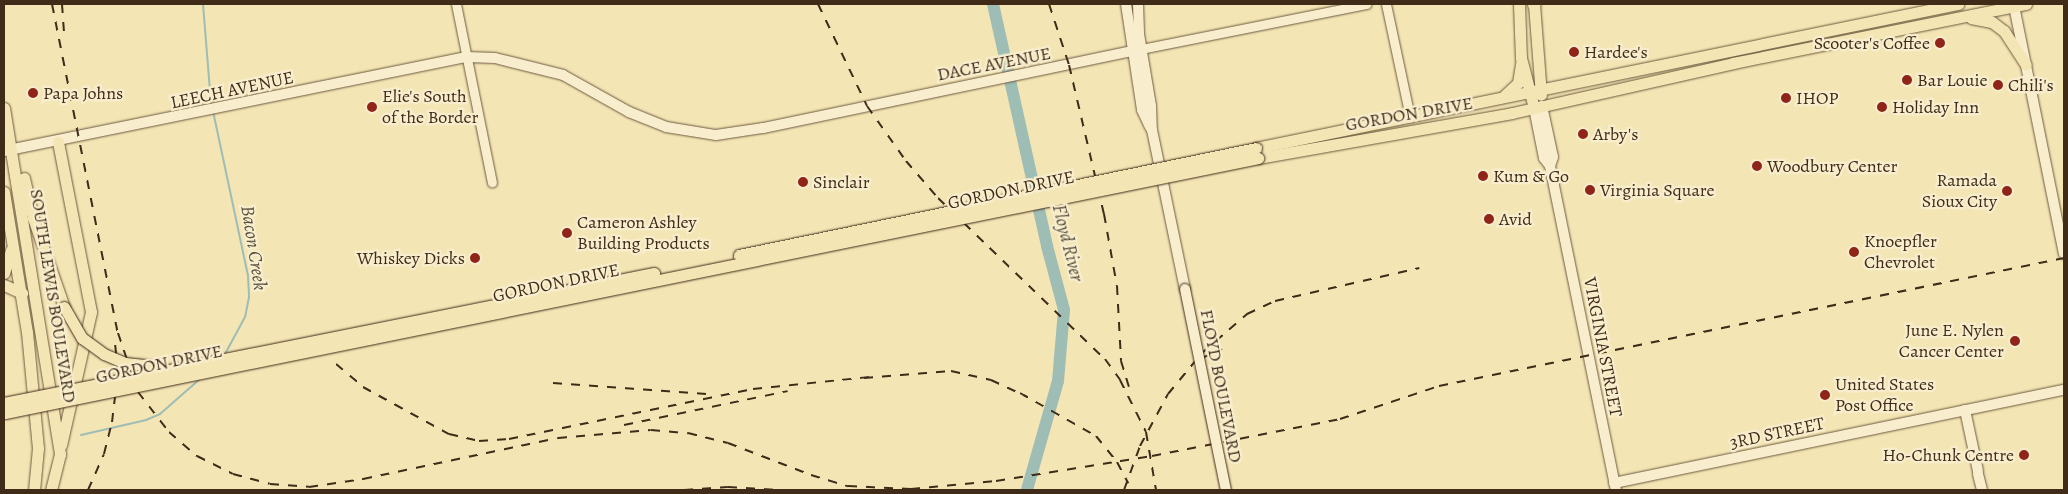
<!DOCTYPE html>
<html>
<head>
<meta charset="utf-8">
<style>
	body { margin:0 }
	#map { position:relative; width:2068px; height:494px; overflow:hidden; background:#f4e5b4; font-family:Alegreya,serif }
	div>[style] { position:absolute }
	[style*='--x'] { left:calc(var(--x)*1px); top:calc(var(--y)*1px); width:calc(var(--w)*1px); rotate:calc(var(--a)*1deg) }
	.stream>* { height:2px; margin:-1px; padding:0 1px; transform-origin:1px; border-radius:1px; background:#9ebdb5 }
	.river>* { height:12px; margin:-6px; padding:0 6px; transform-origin:6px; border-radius:6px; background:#9ebdb5 }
	.roads { filter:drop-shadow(0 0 1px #6d593f) drop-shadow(0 0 1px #6d593f) }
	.tertiary>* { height:9px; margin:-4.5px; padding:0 4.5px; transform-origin:4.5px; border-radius:4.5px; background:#f8eece }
	.secondary>* { height:10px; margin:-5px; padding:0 5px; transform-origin:5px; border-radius:5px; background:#f8eece }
	.primary>* { height:11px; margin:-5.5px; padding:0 5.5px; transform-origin:5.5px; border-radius:5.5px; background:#f4e5b4 }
	.motorway>* { height:12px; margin:-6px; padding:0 6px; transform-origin:6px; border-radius:6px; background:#f4e5b4 }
	.rail>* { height:2px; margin-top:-1px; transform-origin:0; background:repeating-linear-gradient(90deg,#402a18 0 9px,transparent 0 18px) }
	.bridges { filter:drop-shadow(0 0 1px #402a18) drop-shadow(0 0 1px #402a18) }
	.secondary-bridge>* { height:10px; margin:-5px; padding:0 5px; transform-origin:5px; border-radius:5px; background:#f8eece }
	.primary-bridge>* { height:11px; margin:-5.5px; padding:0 5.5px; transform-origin:5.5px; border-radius:5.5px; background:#f4e5b4 }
	.dots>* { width:14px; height:14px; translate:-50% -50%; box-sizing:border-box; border:2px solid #f8eece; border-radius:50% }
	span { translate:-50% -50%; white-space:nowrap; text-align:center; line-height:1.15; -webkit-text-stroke:4.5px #f8eece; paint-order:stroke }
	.poi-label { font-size:18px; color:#402a18 }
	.right { translate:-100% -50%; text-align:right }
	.left { translate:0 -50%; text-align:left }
	.street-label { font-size:18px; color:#402a18 }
	.water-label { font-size:19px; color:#584f3f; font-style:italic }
	.frame { position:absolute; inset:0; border:5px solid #402a18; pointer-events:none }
</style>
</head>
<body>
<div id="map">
	<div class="stream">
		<i style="--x:203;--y:4;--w:100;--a:85.4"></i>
		<i style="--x:213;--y:111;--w:169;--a:78"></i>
		<i style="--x:248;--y:276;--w:21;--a:87"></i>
		<i style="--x:249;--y:297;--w:20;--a:101"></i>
		<i style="--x:245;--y:317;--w:42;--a:118.4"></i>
		<i style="--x:81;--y:435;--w:67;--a:-13"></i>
		<i style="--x:146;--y:420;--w:15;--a:-23"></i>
		<i style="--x:160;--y:414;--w:53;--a:-41.2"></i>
	</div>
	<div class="river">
		<i style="--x:993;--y:4;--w:248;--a:77.4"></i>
		<i style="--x:1047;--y:246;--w:66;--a:75.1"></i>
		<i style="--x:1064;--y:310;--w:71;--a:94.8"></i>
		<i style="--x:1058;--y:381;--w:113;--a:105.9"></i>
	</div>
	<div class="roads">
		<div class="tertiary">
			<i style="--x:456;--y:4;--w:182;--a:78.6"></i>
			<i style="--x:1386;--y:4;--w:116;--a:78"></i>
			<i style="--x:1141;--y:49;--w:230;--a:-11.3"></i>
		</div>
		<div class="secondary">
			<i style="--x:1126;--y:4;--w:107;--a:81.4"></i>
			<i style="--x:1142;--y:110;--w:19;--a:65"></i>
			<i style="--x:1138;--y:4;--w:30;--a:88"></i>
			<i style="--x:1139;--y:34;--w:73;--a:80.5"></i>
			<i style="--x:1151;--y:106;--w:24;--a:88"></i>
			<i style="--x:1152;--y:130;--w:162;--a:78.3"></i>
			<i style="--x:2014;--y:6;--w:253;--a:78.6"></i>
			<i style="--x:1542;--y:106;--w:52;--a:77.8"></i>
			<i style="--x:1553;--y:157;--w:9;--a:108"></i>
			<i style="--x:1550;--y:166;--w:331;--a:78.5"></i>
			<i style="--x:1534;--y:108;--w:51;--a:78.7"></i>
			<i style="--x:1544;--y:158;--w:10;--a:53"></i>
			<i style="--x:4;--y:151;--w:472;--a:-11.5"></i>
			<i style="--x:467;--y:57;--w:28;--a:2"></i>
			<i style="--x:495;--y:58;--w:70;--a:14"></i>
			<i style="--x:563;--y:75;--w:76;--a:29.3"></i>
			<i style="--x:629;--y:112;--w:40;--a:22"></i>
			<i style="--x:666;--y:127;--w:51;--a:9.1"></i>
			<i style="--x:716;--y:135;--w:48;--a:-8.5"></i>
			<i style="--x:763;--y:128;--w:386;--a:-11.8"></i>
			<i style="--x:1965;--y:410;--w:62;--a:78"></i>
			<i style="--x:1978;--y:474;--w:16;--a:76"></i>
			<i style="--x:1614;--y:483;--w:460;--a:-11.7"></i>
		</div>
		<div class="primary">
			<i style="--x:1519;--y:4;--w:54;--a:87.9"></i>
			<i style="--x:1521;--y:58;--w:52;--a:75.4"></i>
			<i style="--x:1534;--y:4;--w:91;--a:85.6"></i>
			<i style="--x:1971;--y:18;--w:21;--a:11"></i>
			<i style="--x:1992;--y:22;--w:15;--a:37"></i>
			<i style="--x:2004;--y:31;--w:40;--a:57.1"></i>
			<i style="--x:1505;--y:95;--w:18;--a:-43"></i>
			<i style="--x:1518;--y:83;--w:20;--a:-81"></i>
			<i style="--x:4;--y:108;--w:351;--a:80.8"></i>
			<i style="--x:60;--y:454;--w:37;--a:104"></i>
			<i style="--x:58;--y:142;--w:173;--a:79"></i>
			<i style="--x:91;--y:312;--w:136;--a:102.7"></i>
			<i style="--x:1256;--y:148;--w:717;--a:-11.59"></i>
			<i style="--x:1258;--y:158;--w:258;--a:-10"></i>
			<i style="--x:1512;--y:113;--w:227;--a:-12.7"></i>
			<i style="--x:1733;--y:63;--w:299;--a:-11.4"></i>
			<i style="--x:24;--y:178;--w:41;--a:77.3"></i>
			<i style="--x:33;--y:218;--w:94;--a:70.8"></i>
			<i style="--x:4;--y:192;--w:142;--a:80.7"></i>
			<i style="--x:27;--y:332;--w:117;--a:84.6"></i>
			<i style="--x:38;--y:448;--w:42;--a:95.4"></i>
			<i style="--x:4;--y:273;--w:24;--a:-73"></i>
			<i style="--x:4;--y:285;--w:20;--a:24"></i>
		</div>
		<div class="motorway">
			<i style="--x:1534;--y:5;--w:1;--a:-45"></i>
		</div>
	</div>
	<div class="rail">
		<i style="--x:52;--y:4;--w:336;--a:78.7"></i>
		<i style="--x:118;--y:333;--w:62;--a:71.3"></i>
		<i style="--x:138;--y:392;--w:51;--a:52.2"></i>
		<i style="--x:169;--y:432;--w:37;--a:41"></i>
		<i style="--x:197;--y:456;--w:40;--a:26.6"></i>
		<i style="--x:233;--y:474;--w:38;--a:15"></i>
		<i style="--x:270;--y:484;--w:39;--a:4"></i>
		<i style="--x:309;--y:487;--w:55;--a:-8.4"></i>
		<i style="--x:363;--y:479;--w:199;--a:-11.9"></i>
		<i style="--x:558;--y:438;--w:93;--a:-4.9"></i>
		<i style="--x:651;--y:430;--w:37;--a:5"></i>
		<i style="--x:688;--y:433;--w:41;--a:14"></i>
		<i style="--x:728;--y:443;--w:89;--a:21.1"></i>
		<i style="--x:811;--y:475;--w:39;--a:17"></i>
		<i style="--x:848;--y:486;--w:63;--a:2.7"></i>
		<i style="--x:911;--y:489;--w:85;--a:-5.4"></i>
		<i style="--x:996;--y:481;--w:158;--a:-9.1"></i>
		<i style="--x:1152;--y:456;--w:192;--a:-11.1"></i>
		<i style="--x:1340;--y:419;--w:104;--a:-18.4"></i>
		<i style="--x:1439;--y:386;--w:638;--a:-11.57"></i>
		<i style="--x:62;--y:4;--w:30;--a:86"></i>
		<i style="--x:818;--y:4;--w:113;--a:64.3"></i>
		<i style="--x:867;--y:106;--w:67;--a:54.7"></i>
		<i style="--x:906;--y:161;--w:49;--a:49.1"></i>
		<i style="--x:938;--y:198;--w:232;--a:44"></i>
		<i style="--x:1105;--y:359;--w:26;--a:54"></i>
		<i style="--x:1120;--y:380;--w:58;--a:63.4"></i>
		<i style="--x:1146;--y:432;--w:59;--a:80.2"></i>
		<i style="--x:1049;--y:4;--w:64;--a:71.8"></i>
		<i style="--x:1069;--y:65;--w:153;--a:76.8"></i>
		<i style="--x:1104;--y:214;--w:73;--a:79.8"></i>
		<i style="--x:1117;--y:286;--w:75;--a:86.9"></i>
		<i style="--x:1121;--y:361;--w:27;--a:73"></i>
		<i style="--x:1202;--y:358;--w:22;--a:-24"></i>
		<i style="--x:336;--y:364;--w:35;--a:40"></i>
		<i style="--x:363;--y:387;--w:98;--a:28.7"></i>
		<i style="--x:449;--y:434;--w:31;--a:13"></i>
		<i style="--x:479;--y:441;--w:30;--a:-4"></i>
		<i style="--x:509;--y:439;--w:249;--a:-11.6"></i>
		<i style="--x:753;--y:389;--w:118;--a:-5.9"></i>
		<i style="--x:864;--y:378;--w:87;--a:-4.6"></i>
		<i style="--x:951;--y:371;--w:41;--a:12.7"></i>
		<i style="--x:991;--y:380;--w:40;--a:25"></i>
		<i style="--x:553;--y:383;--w:154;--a:4.1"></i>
		<i style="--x:1020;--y:393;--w:87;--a:29.5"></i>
		<i style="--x:1096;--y:436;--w:33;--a:51"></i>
		<i style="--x:1117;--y:462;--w:24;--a:62"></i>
		<i style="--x:624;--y:425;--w:167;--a:-11.7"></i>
		<i style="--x:88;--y:490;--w:39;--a:-66"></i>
		<i style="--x:104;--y:454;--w:33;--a:-76"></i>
		<i style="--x:112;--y:422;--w:50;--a:-83.2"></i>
		<i style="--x:118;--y:372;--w:29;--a:-96"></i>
		<i style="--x:684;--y:490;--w:44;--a:-3.9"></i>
		<i style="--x:728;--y:487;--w:51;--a:3.4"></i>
		<i style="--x:1124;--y:490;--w:47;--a:-70"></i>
		<i style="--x:1140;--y:446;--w:59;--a:-61.7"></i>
		<i style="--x:1168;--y:394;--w:53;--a:-50.3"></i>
		<i style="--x:1202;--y:353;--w:60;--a:-40.9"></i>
		<i style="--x:1247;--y:314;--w:31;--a:-25"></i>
		<i style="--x:1275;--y:301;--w:148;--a:-12.9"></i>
	</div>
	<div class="bridges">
		<div class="secondary-bridge">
			<i style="--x:1185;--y:289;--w:205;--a:78.5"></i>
		</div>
		<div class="primary-bridge">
			<i style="--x:739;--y:255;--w:528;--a:-11.69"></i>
			<i style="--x:64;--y:307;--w:36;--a:60"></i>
			<i style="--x:82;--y:338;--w:27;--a:36"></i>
			<i style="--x:104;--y:354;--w:23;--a:23"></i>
			<i style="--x:125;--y:363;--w:36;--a:6"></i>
			<i style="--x:4;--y:403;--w:663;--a:-11.31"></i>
			<i style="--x:5;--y:413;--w:1279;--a:-11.5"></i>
		</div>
	</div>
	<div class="dots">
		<i style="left:1940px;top:43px;background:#8f2418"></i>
		<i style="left:1574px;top:52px;background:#8f2418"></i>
		<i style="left:1907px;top:80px;background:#8f2418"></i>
		<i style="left:1998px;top:85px;background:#8f2418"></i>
		<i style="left:33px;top:93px;background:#8f2418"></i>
		<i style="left:1786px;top:98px;background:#8f2418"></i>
		<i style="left:372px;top:107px;background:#8f2418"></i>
		<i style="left:1882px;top:107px;background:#8f2418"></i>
		<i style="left:1583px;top:134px;background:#8f2418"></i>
		<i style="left:1757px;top:166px;background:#8f2418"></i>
		<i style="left:1483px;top:176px;background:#8f2418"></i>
		<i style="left:803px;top:182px;background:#8f2418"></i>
		<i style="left:1590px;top:190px;background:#8f2418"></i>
		<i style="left:2007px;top:191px;background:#8f2418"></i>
		<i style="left:1489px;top:219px;background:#8f2418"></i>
		<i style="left:567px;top:233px;background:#8f2418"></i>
		<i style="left:1854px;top:252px;background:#8f2418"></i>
		<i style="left:475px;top:258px;background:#8f2418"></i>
		<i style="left:2015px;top:341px;background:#8f2418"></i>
		<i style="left:1825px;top:395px;background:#8f2418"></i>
		<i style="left:2024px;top:455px;background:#8f2418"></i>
	</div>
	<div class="poi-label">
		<span class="right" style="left:1930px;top:43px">Scooter's Coffee</span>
		<span class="left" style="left:1584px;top:52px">Hardee's</span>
		<span class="left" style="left:1917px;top:80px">Bar Louie</span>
		<span class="left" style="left:2008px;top:85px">Chili's</span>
		<span class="left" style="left:43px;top:93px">Papa Johns</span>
		<span class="left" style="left:382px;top:107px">Elie's South<br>of the Border</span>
		<span class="left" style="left:1796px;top:98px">IHOP</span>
		<span class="left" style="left:1892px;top:107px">Holiday Inn</span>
		<span class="left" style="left:1593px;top:134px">Arby's</span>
		<span class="left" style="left:1767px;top:166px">Woodbury Center</span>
		<span class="left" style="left:1493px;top:176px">Kum &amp; Go</span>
		<span class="right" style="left:1997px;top:191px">Ramada<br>Sioux City</span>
		<span class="left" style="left:813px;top:182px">Sinclair</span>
		<span class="left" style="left:1600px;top:190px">Virginia Square</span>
		<span class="left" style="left:1499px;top:219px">Avid</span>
		<span class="left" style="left:577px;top:233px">Cameron Ashley<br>Building Products</span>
		<span class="left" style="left:1864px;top:252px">Knoepfler<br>Chevrolet</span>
		<span class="right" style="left:465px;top:258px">Whiskey Dicks</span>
		<span class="right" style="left:2004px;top:341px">June E. Nylen<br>Cancer Center</span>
		<span class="left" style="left:1835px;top:395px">United States<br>Post Office</span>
		<span class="right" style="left:2014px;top:455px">Ho-Chunk Centre</span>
	</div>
	<div class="street-label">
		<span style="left:994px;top:64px;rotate:-11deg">DACE AVENUE</span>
		<span style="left:232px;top:90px;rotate:-12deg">LEECH AVENUE</span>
		<span style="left:1409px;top:114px;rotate:-10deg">GORDON DRIVE</span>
		<span style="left:1011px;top:190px;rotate:-12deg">GORDON DRIVE</span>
		<span style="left:556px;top:283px;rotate:-12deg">GORDON DRIVE</span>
		<span style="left:53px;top:296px;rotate:81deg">SOUTH LEWIS BOULEVARD</span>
		<span style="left:1603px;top:347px;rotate:79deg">VIRGINIA STREET</span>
		<span style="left:159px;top:364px;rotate:-12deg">GORDON DRIVE</span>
		<span style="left:1221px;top:386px;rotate:79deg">FLOYD BOULEVARD</span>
		<span style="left:1777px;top:433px;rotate:-12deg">3RD STREET</span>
	</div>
	<div class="water-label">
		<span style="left:1067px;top:243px;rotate:76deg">Floyd River</span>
		<span style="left:253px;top:248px;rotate:81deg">Bacon Creek</span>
	</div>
	<div class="frame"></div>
</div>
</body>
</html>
